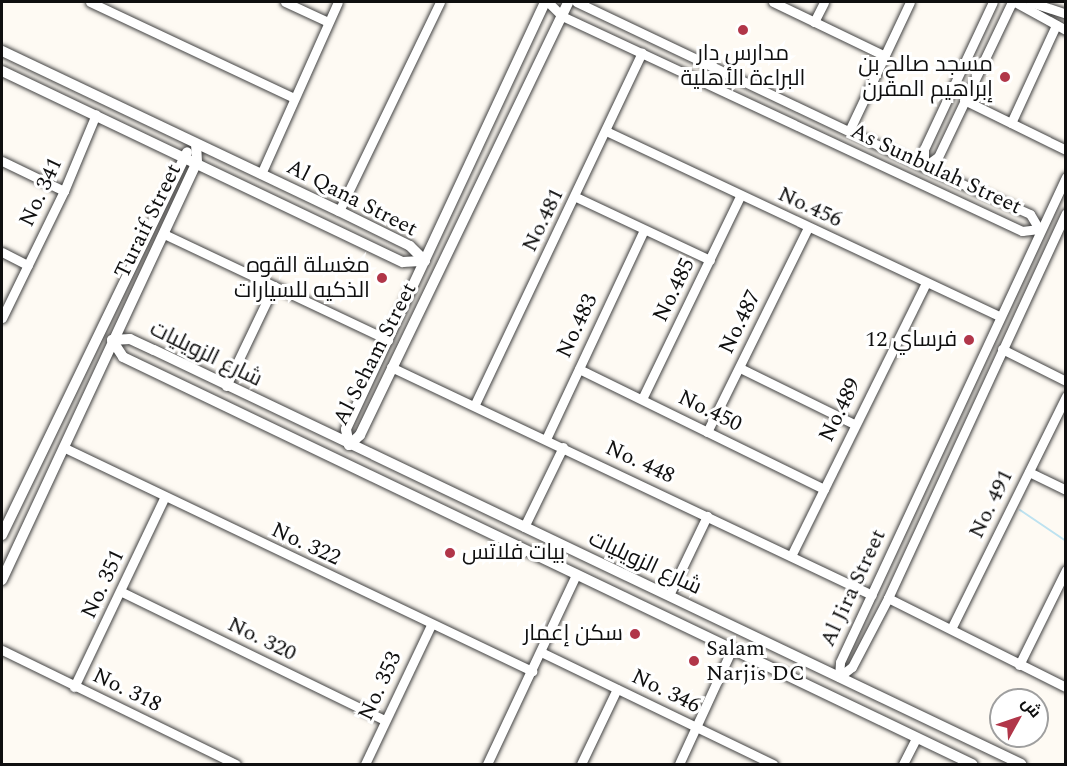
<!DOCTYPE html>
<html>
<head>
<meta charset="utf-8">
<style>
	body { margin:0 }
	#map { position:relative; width:1067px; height:766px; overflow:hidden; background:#fefaf3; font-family:Spectral,Cairo,serif }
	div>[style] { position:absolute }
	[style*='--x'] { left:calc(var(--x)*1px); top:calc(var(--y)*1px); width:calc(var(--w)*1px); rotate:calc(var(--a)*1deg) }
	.stream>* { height:2px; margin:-1px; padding:0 1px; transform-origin:1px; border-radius:1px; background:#bde2f0 }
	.roads { filter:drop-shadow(0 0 2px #424242) drop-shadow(0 0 2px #424242) }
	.minor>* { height:9px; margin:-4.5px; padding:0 4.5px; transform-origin:4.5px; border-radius:4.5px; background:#fff }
	.tertiary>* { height:10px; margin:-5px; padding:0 5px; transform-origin:5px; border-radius:5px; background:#fff }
	.dots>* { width:16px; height:16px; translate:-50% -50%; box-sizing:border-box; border:3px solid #fff; border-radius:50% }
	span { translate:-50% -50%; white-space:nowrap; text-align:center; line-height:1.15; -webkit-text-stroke:6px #fff; paint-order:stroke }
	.poi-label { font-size:22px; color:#0f0f0f }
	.right { translate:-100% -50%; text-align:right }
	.left { translate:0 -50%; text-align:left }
	.street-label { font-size:22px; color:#0f0f0f }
	.frame { position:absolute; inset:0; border:3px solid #0f0f0f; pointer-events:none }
	.north { position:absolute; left:989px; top:688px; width:60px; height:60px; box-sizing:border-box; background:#fff; border:2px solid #9f9f9f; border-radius:50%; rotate:50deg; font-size:16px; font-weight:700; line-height:24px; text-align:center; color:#0f0f0f }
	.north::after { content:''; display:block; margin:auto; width:21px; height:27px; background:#b13649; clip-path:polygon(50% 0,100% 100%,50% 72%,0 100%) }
</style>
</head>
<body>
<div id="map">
	<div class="stream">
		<i style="--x:1020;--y:510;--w:55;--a:34"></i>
	</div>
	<div class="roads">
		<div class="minor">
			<i style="--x:90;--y:2;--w:225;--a:25.2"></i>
			<i style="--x:285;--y:2;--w:47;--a:24.9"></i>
			<i style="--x:548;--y:2;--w:20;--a:45"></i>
			<i style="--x:562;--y:16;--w:508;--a:25.05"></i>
			<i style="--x:1022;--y:231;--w:17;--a:-7"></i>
			<i style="--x:1039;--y:229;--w:17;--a:-121"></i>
			<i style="--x:1030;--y:214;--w:116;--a:-156.1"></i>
			<i style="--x:924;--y:167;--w:385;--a:-154.6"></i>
			<i style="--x:773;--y:2;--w:124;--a:25.7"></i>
			<i style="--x:1015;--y:2;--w:58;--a:28.8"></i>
			<i style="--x:1030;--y:2;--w:38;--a:18"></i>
			<i style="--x:814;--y:22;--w:22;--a:-63"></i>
			<i style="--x:964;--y:100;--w:114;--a:26.1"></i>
			<i style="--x:1011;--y:123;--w:108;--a:-65.3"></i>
			<i style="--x:850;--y:129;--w:140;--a:-64.7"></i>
			<i style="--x:606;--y:131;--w:435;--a:25.2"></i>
			<i style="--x:2;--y:161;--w:69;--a:25.8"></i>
			<i style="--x:924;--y:167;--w:17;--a:-36"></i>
			<i style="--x:938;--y:157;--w:172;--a:-64.5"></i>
			<i style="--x:924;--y:167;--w:18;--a:-90"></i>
			<i style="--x:924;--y:149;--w:162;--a:-64.9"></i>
			<i style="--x:261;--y:174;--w:188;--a:-65.9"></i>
			<i style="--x:576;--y:197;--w:148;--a:25.2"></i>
			<i style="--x:339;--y:211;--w:232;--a:-64.2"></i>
			<i style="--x:164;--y:234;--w:248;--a:25.3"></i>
			<i style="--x:2;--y:252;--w:29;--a:27"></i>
			<i style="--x:2;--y:318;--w:141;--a:-64"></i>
			<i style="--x:64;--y:191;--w:83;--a:-67.4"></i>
			<i style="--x:1002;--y:349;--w:72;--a:26.6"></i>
			<i style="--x:391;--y:367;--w:532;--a:25.36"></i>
			<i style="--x:740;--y:368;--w:127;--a:26.2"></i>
			<i style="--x:579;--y:369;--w:273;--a:26.1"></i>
			<i style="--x:226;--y:386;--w:111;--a:-64.4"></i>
			<i style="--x:642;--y:399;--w:225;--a:-64.2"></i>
			<i style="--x:475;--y:404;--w:389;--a:-64.6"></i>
			<i style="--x:707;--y:432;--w:228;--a:-63.7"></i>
			<i style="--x:546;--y:439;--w:231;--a:-64.9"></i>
			<i style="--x:65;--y:448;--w:518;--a:25.53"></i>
			<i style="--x:1029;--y:472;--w:41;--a:25.9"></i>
			<i style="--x:524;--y:527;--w:89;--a:-64"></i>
			<i style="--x:791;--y:556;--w:305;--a:-63.7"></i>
			<i style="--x:122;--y:592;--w:292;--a:26"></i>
			<i style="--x:669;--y:595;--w:88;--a:-64.3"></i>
			<i style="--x:888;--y:598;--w:199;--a:26.6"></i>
			<i style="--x:951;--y:629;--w:260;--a:-63.7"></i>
			<i style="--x:2;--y:650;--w:260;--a:26"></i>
			<i style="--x:541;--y:652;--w:258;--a:25.8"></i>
			<i style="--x:1019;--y:665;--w:106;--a:-63.7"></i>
			<i style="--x:839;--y:677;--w:15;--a:-86"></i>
			<i style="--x:840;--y:662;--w:535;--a:-65.02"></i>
			<i style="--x:839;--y:677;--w:16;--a:-38"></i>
			<i style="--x:852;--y:667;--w:78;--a:-62.4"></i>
			<i style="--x:888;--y:598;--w:424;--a:-65.2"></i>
			<i style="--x:74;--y:687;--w:209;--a:-64.5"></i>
			<i style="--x:365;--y:764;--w:154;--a:-64.6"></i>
			<i style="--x:487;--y:764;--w:209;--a:-64.8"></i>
			<i style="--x:581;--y:764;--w:83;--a:-64.4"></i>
			<i style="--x:679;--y:764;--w:127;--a:-65.3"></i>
			<i style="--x:903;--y:764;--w:29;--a:-63"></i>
		</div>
		<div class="tertiary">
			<i style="--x:2;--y:51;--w:373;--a:25.4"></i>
			<i style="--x:339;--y:211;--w:79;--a:26.2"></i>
			<i style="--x:410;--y:246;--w:21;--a:45"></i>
			<i style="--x:2;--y:71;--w:444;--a:25.5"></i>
			<i style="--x:403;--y:262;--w:22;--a:-3"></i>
			<i style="--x:112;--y:340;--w:18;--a:-3"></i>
			<i style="--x:130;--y:339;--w:26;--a:25"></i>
			<i style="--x:154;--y:350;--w:961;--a:25.52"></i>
			<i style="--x:112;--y:340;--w:20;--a:57"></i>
			<i style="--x:123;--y:357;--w:942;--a:25.61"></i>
			<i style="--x:349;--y:445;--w:15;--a:-42"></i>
			<i style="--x:360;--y:435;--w:480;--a:-64.3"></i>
			<i style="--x:349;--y:445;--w:16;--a:-101"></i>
			<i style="--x:346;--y:429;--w:471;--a:-65"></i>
			<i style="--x:2;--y:535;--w:425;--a:-64.2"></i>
			<i style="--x:2;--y:580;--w:461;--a:-65"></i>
			<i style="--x:197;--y:162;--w:18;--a:-93"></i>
		</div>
	</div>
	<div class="dots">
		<i style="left:743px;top:30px;background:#b13649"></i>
		<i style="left:1005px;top:77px;background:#b13649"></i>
		<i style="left:382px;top:278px;background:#b13649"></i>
		<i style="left:969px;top:340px;background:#b13649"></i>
		<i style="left:450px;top:553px;background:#b13649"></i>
		<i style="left:635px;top:634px;background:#b13649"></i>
		<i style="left:694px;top:661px;background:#b13649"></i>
	</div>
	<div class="poi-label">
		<span style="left:743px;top:66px">مدارس دار<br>البراءة الأهلية</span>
		<span class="right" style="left:993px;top:77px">مسجد صالح بن<br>إبراهيم المقرن</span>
		<span class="right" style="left:370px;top:278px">مغسلة القوه<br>الذكيه للسيارات</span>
		<span class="right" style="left:957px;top:340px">فرساي 12</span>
		<span class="left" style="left:462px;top:553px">بيات فلاتس</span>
		<span class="right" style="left:623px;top:634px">سكن إعمار</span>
		<span class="left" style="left:706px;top:661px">Salam<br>Narjis DC</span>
	</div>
	<div class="street-label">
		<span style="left:936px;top:169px;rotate:25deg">As Sunbulah Street</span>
		<span style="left:41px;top:192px;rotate:-65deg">No. 341</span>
		<span style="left:352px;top:198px;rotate:27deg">Al Qana Street</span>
		<span style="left:810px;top:207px;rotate:25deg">No.456</span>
		<span style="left:543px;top:220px;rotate:-64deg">No.481</span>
		<span style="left:148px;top:221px;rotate:-64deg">Turaif Street</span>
		<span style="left:674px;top:290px;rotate:-64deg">No.485</span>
		<span style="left:740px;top:322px;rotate:-64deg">No.487</span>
		<span style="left:577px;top:326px;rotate:-65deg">No.483</span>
		<span style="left:206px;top:354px;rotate:26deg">شارع الزويليات</span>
		<span style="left:375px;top:354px;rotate:-63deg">Al Seham Street</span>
		<span style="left:840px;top:410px;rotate:-64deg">No.489</span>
		<span style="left:710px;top:411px;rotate:26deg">No.450</span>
		<span style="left:640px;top:462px;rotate:25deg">No. 448</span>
		<span style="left:991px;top:504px;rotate:-64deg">No. 491</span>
		<span style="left:306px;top:544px;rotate:25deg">No. 322</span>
		<span style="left:645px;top:563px;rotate:25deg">شارع الزويليات</span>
		<span style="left:103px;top:584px;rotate:-65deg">No. 351</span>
		<span style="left:853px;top:588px;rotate:-65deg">Al Jira Street</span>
		<span style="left:262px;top:639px;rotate:26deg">No. 320</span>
		<span style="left:380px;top:686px;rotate:-65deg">No. 353</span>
		<span style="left:127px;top:690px;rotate:26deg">No. 318</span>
		<span style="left:666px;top:691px;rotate:26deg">No. 346</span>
	</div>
	<div class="frame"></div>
	<div class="north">ش</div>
</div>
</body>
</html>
